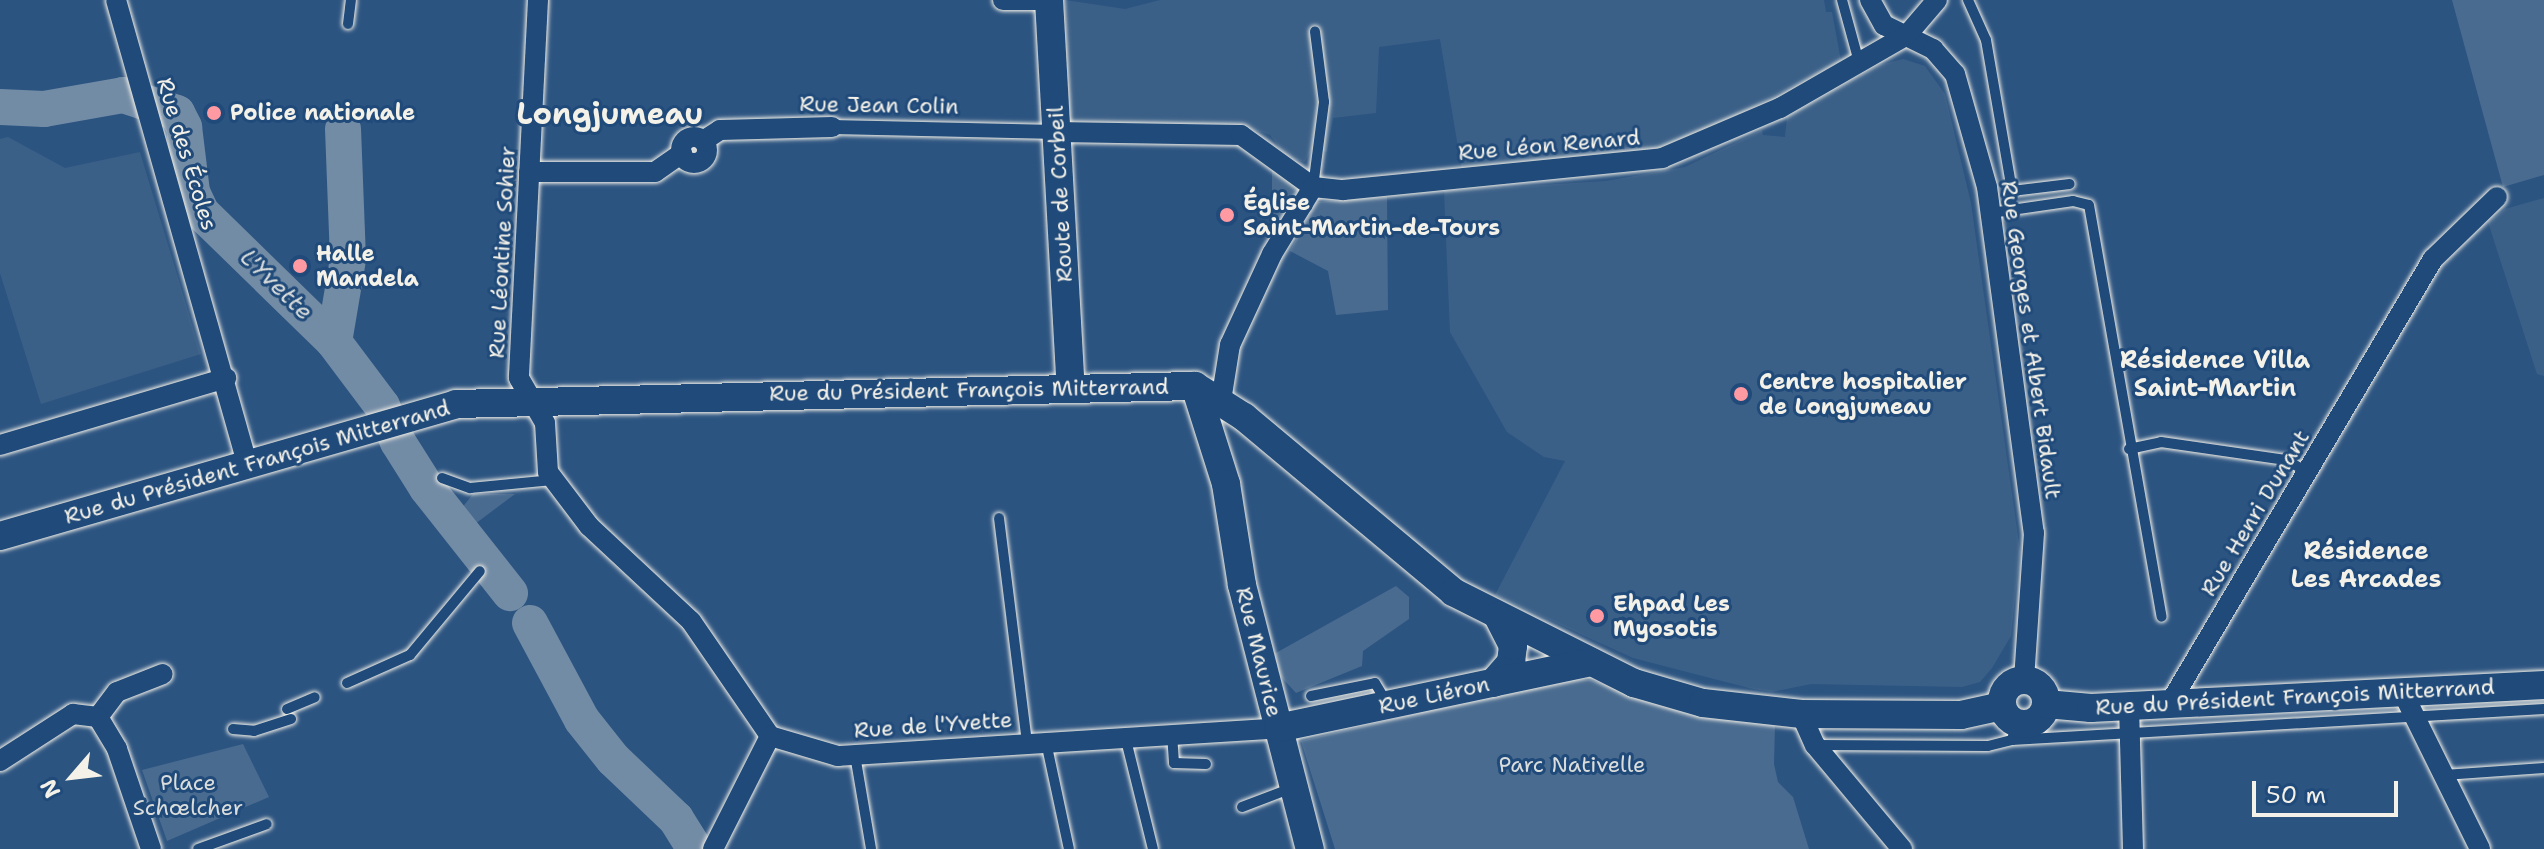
<!DOCTYPE html>
<html>
<head>
<meta charset="utf-8">
<style>
	body { margin:0 }
	#map { position:relative; width:2544px; height:849px; overflow:hidden; background:#2c5481; font-family:"Shantell Sans",sans-serif }
	div>[style] { position:absolute }
	[style*='--x'] { left:calc(var(--x)*1px); top:calc(var(--y)*1px); width:calc(var(--w)*1px); rotate:calc(var(--a)*1deg) }
	.built>* { inset:0; background:#3b6088 }
	.green>* { inset:0; background:#496b90 }
	.river>* { height:36px; margin:-18px; padding:0 18px; transform-origin:18px; border-radius:18px; background:#738ca6 }
	.roads { filter:drop-shadow(0 0 2px #f4f1e8) drop-shadow(0 0 2px #f4f1e8) }
	.service>* { height:10px; margin:-5px; padding:0 5px; transform-origin:5px; border-radius:5px; background:#1f4a7a }
	.pedestrian>* { height:14px; margin:-7px; padding:0 7px; transform-origin:7px; border-radius:7px; background:#1f4a7a }
	.minor>* { height:20px; margin:-10px; padding:0 10px; transform-origin:10px; border-radius:10px; background:#1f4a7a }
	.minor>.ring { margin:-10px; padding:0; box-sizing:content-box; background:none; border:20px solid #1f4a7a; border-radius:50% }
	.secondary>* { height:28px; margin:-14px; padding:0 14px; transform-origin:14px; border-radius:14px; background:#1f4a7a }
	.secondary>.ring { margin:-14px; padding:0; box-sizing:content-box; background:none; border:28px solid #1f4a7a; border-radius:50% }
	.dots>* { width:22px; height:22px; translate:-50% -50%; box-sizing:border-box; border:4px solid #1f4a7a; border-radius:50% }
	span { translate:-50% -50%; white-space:nowrap; text-align:center; line-height:1.15; -webkit-text-stroke:6px #1f4a7a; paint-order:stroke }
	.street-label { font-size:22px; color:#f4f1e8 }
	.poi-label { font-size:22px; color:#f4f1e8; font-weight:700 }
	.left { translate:0 -50%; text-align:left }
	.park-label { font-size:22px; color:#dadddb }
	.water-label { font-size:24px; color:#dadddb; font-style:italic }
	.neighbourhood-label { font-size:24px; color:#f4f1e8; font-weight:700 }
	.district-label { font-size:30px; color:#f4f1e8; font-weight:700 }
	.north { position:absolute; left:32px; top:737px; width:80px; height:80px; -webkit-text-stroke:6px #1f4a7a; paint-order:stroke; rotate:242deg; font-size:22px; font-weight:700; line-height:32px; text-align:center; color:#f4f1e8 }
	.north::after { content:''; display:block; margin:auto; width:28px; height:36px; background:#f4f1e8; clip-path:polygon(50% 0,100% 100%,50% 72%,0 100%) }
	.scale { position:absolute; left:2252px; top:781px; width:146px; height:36px; box-sizing:border-box; border:4px solid #f4f1e8; border-top:0; padding-left:10px; font-size:24px; line-height:28px; white-space:nowrap; color:#f4f1e8; -webkit-text-stroke:6px #1f4a7a; paint-order:stroke }
</style>
</head>
<body>
<div id="map">
	<div class="built">
		<i style="clip-path:polygon(1065px 0,1125px 9px,1160px 0,1824px 0,1826px 12px,1832px 12px,1841px 61px,1690px 140px,1638px 155px,1595px 154px,1462px 171px,1440px 39px,1379px 47px,1376px 113px,1333px 118px,1327px 152px,1313px 148px,1305px 162px,1286px 157px,1270px 135px,1244px 127px,1070px 121px)"></i>
		<i style="clip-path:polygon(1903px 59px,1925px 66px,1945px 94px,1971px 203px,2020px 551px,2011px 636px,1992px 668px,1980px 682px,1962px 687px,1811px 684px,1772px 692px,1753px 689px,1633px 658px,1495px 595px,1565px 461px,1544px 457px,1507px 432px,1450px 332px,1444px 191px,1606px 181px,1685px 167px,1762px 130px,1763px 135px,1785px 137px,1787px 117px,1879px 65px)"></i>
		<i style="clip-path:polygon(8px 137px,65px 168px,140px 152px,201px 354px,41px 404px,0 273px,0 139px)"></i>
		<i style="clip-path:polygon(2544px 198px,2544px 376px,2537px 374px,2488px 222px,2505px 209px)"></i>
	</div>
	<div class="green">
		<i style="clip-path:polygon(2452px 0,2544px 0,2544px 175px,2503px 187px)"></i>
		<i style="clip-path:polygon(1272px 167px,1299px 188px,1272px 239px)"></i>
		<i style="clip-path:polygon(1387px 197px,1388px 310px,1336px 315px,1328px 271px,1290px 251px,1316px 202px)"></i>
		<i style="clip-path:polygon(473px 494px,515px 494px,475px 524px,461px 509px)"></i>
		<i style="clip-path:polygon(1396px 586px,1409px 597px,1409px 619px,1363px 651px,1362px 666px,1296px 693px,1273px 668px,1274px 654px)"></i>
		<i style="clip-path:polygon(1560px 679px,1591px 680px,1661px 703px,1775px 725px,1774px 764px,1778px 782px,1793px 797px,1809px 849px,1335px 849px,1301px 741px)"></i>
		<i style="clip-path:polygon(243px 744px,269px 797px,167px 841px,142px 770px)"></i>
	</div>
	<div class="river">
		<i style="--x:0;--y:107;--w:44;--a:2.6"></i>
		<i style="--x:44;--y:109;--w:80;--a:-10"></i>
		<i style="--x:123;--y:95;--w:57;--a:18.4"></i>
		<i style="--x:177;--y:113;--w:16;--a:63"></i>
		<i style="--x:184;--y:127;--w:65;--a:83"></i>
		<i style="--x:192;--y:192;--w:23;--a:65"></i>
		<i style="--x:202;--y:213;--w:185;--a:44.3"></i>
		<i style="--x:334;--y:342;--w:80;--a:53.1"></i>
		<i style="--x:382;--y:406;--w:39;--a:66"></i>
		<i style="--x:398;--y:442;--w:54;--a:57.8"></i>
		<i style="--x:427;--y:488;--w:134;--a:51.7"></i>
		<i style="--x:334;--y:342;--w:84;--a:-80.4"></i>
		<i style="--x:348;--y:259;--w:130;--a:-92.2"></i>
		<i style="--x:530;--y:623;--w:110;--a:61.8"></i>
		<i style="--x:582;--y:720;--w:50;--a:51.5"></i>
		<i style="--x:613;--y:759;--w:87;--a:43.6"></i>
		<i style="--x:676;--y:819;--w:36;--a:58"></i>
	</div>
	<div class="roads">
		<div class="service">
			<i style="--x:1842;--y:0;--w:64;--a:74.7"></i>
			<i style="--x:1968;--y:0;--w:44;--a:65.8"></i>
			<i style="--x:1986;--y:40;--w:153;--a:80.2"></i>
			<i style="--x:2012;--y:191;--w:58;--a:-6.9"></i>
			<i style="--x:348;--y:24;--w:24;--a:-83"></i>
			<i style="--x:1313;--y:187;--w:86;--a:-82.6"></i>
			<i style="--x:1324;--y:102;--w:71;--a:-97.3"></i>
			<i style="--x:1991;--y:213;--w:83;--a:-8.3"></i>
			<i style="--x:2073;--y:201;--w:16;--a:14"></i>
			<i style="--x:2089;--y:205;--w:418;--a:80"></i>
			<i style="--x:2129;--y:449;--w:33;--a:-12"></i>
			<i style="--x:2161;--y:442;--w:126;--a:8.2"></i>
			<i style="--x:2286;--y:460;--w:25;--a:29"></i>
			<i style="--x:442;--y:478;--w:30;--a:20"></i>
			<i style="--x:470;--y:488;--w:83;--a:-5.5"></i>
			<i style="--x:999;--y:518;--w:227;--a:82.9"></i>
			<i style="--x:347;--y:683;--w:69;--a:-24"></i>
			<i style="--x:410;--y:655;--w:109;--a:-50.2"></i>
			<i style="--x:1311;--y:696;--w:65;--a:-11.5"></i>
			<i style="--x:1375;--y:683;--w:21;--a:59"></i>
			<i style="--x:287;--y:709;--w:30;--a:-23"></i>
			<i style="--x:233;--y:729;--w:21;--a:5"></i>
			<i style="--x:254;--y:731;--w:39;--a:-18"></i>
			<i style="--x:1172;--y:734;--w:29;--a:86"></i>
			<i style="--x:1174;--y:763;--w:32;--a:2"></i>
			<i style="--x:1125;--y:736;--w:116;--a:76.1"></i>
			<i style="--x:2012;--y:740;--w:18;--a:-74"></i>
			<i style="--x:1046;--y:742;--w:109;--a:77.9"></i>
			<i style="--x:1817;--y:745;--w:171;--a:0.3"></i>
			<i style="--x:1988;--y:746;--w:25;--a:-14"></i>
			<i style="--x:2012;--y:740;--w:533;--a:-3.33"></i>
			<i style="--x:855;--y:755;--w:95;--a:80.3"></i>
			<i style="--x:2444;--y:775;--w:100;--a:-4"></i>
			<i style="--x:1242;--y:807;--w:53;--a:-20.8"></i>
			<i style="--x:198;--y:849;--w:73;--a:-19.9"></i>
		</div>
		<div class="pedestrian">
			<i style="--x:832;--y:127;--w:225;--a:1.3"></i>
		</div>
		<div class="minor">
			<i style="--x:116;--y:0;--w:480;--a:74.2"></i>
			<i style="--x:538;--y:0;--w:378;--a:92.9"></i>
			<i style="--x:519;--y:378;--w:52;--a:60"></i>
			<i style="--x:545;--y:423;--w:49;--a:86.5"></i>
			<i style="--x:548;--y:472;--w:68;--a:52.8"></i>
			<i style="--x:589;--y:526;--w:139;--a:43"></i>
			<i style="--x:691;--y:621;--w:140;--a:55.5"></i>
			<i style="--x:770;--y:736;--w:71;--a:16.4"></i>
			<i style="--x:838;--y:756;--w:441;--a:-3.6"></i>
			<i style="--x:1003;--y:0;--w:37;--a:0"></i>
			<i style="--x:1870;--y:0;--w:29;--a:61"></i>
			<i style="--x:1884;--y:25;--w:55;--a:26.1"></i>
			<i style="--x:1933;--y:49;--w:33;--a:49"></i>
			<i style="--x:1955;--y:74;--w:117;--a:74.2"></i>
			<i style="--x:1987;--y:187;--w:349;--a:82.3"></i>
			<i style="--x:2034;--y:533;--w:146;--a:93.9"></i>
			<i style="--x:1057;--y:132;--w:184;--a:0.9"></i>
			<i style="--x:1241;--y:135;--w:89;--a:35.8"></i>
			<i class="ring" style="left:681px;top:137px;width:6px;height:6px"></i>
			<i style="--x:703;--y:141;--w:20;--a:-33"></i>
			<i style="--x:720;--y:130;--w:112;--a:-1.5"></i>
			<i style="--x:529;--y:172;--w:126;--a:0"></i>
			<i style="--x:655;--y:172;--w:33;--a:-35"></i>
			<i style="--x:1313;--y:187;--w:30;--a:6"></i>
			<i style="--x:1343;--y:190;--w:321;--a:-5.7"></i>
			<i style="--x:1662;--y:158;--w:128;--a:-23"></i>
			<i style="--x:1780;--y:108;--w:146;--a:-29.9"></i>
			<i style="--x:1907;--y:35;--w:46;--a:-49.4"></i>
			<i style="--x:1221;--y:401;--w:57;--a:-80.9"></i>
			<i style="--x:1230;--y:345;--w:100;--a:-65.2"></i>
			<i style="--x:1272;--y:254;--w:79;--a:-58.5"></i>
			<i style="--x:0;--y:445;--w:236;--a:-16.5"></i>
			<i style="--x:2402;--y:691;--w:176;--a:63.7"></i>
			<i style="--x:2170;--y:703;--w:516;--a:-59.36"></i>
			<i style="--x:2433;--y:259;--w:89;--a:-44.1"></i>
			<i style="--x:2129;--y:706;--w:143;--a:88.4"></i>
			<i style="--x:1801;--y:714;--w:34;--a:66"></i>
			<i style="--x:1815;--y:745;--w:136;--a:50.1"></i>
			<i style="--x:98;--y:717;--w:31;--a:-53"></i>
			<i style="--x:117;--y:692;--w:49;--a:-21.4"></i>
			<i style="--x:0;--y:761;--w:87;--a:-32.8"></i>
			<i style="--x:73;--y:714;--w:25;--a:7"></i>
			<i style="--x:98;--y:717;--w:37;--a:59"></i>
			<i style="--x:117;--y:749;--w:106;--a:71.2"></i>
			<i style="--x:713;--y:849;--w:127;--a:-63.2"></i>
		</div>
		<div class="secondary">
			<i style="--x:1049;--y:0;--w:389;--a:86.8"></i>
			<i style="--x:1195;--y:386;--w:103;--a:72.4"></i>
			<i style="--x:1226;--y:484;--w:102;--a:81"></i>
			<i style="--x:1242;--y:585;--w:273;--a:75.6"></i>
			<i style="--x:0;--y:536;--w:475;--a:-16.1"></i>
			<i style="--x:456;--y:404;--w:739;--a:-1.4"></i>
			<i style="--x:1195;--y:386;--w:58;--a:32.3"></i>
			<i style="--x:1244;--y:417;--w:273;--a:39.9"></i>
			<i style="--x:1453;--y:592;--w:203;--a:26.7"></i>
			<i style="--x:1634;--y:683;--w:72;--a:16.2"></i>
			<i style="--x:1703;--y:703;--w:99;--a:6.4"></i>
			<i style="--x:1801;--y:714;--w:160;--a:0.4"></i>
			<i style="--x:1961;--y:715;--w:42;--a:-12.4"></i>
			<i class="ring" style="left:2002px;top:680px;width:16px;height:16px"></i>
			<i style="--x:1493;--y:683;--w:28;--a:-49"></i>
			<i style="--x:1511;--y:662;--w:16;--a:-83"></i>
			<i style="--x:1513;--y:646;--w:34;--a:-117"></i>
			<i style="--x:2046;--y:704;--w:45;--a:5.1"></i>
			<i style="--x:2091;--y:708;--w:454;--a:-2.9"></i>
			<i style="--x:1278;--y:728;--w:320;--a:-11.9"></i>
		</div>
	</div>
	<div class="dots">
		<i style="left:214px;top:113px;background:#ff9aa2"></i>
		<i style="left:1227px;top:215px;background:#ff9aa2"></i>
		<i style="left:300px;top:266px;background:#ff9aa2"></i>
		<i style="left:1741px;top:394px;background:#ff9aa2"></i>
		<i style="left:1597px;top:616px;background:#ff9aa2"></i>
	</div>
	<div class="street-label">
		<span style="left:879px;top:105px;rotate:1deg">Rue Jean Colin</span>
		<span style="left:1549px;top:145px;rotate:-5deg">Rue Léon Renard</span>
		<span style="left:187px;top:154px;rotate:73deg">Rue des Écoles</span>
		<span style="left:1060px;top:194px;rotate:-93deg">Route de Corbeil</span>
		<span style="left:502px;top:252px;rotate:-87deg">Rue Léontine Sohier</span>
		<span style="left:2031px;top:340px;rotate:82deg">Rue Georges et Albert Bidault</span>
		<span style="left:969px;top:390px;rotate:-1deg">Rue du Président François Mitterrand</span>
		<span style="left:257px;top:462px;rotate:-16deg">Rue du Président François Mitterrand</span>
		<span style="left:2255px;top:513px;rotate:-59deg">Rue Henri Dunant</span>
		<span style="left:1259px;top:652px;rotate:76deg">Rue Maurice</span>
		<span style="left:1434px;top:695px;rotate:-12deg">Rue Liéron</span>
		<span style="left:2295px;top:697px;rotate:-3deg">Rue du Président François Mitterrand</span>
		<span style="left:933px;top:725px;rotate:-4deg">Rue de l'Yvette</span>
	</div>
	<div class="poi-label">
		<span class="left" style="left:230px;top:113px">Police nationale</span>
		<span class="left" style="left:1243px;top:215px">Église<br>Saint-Martin-de-Tours</span>
		<span class="left" style="left:316px;top:266px">Halle<br>Mandela</span>
		<span class="left" style="left:1759px;top:394px">Centre hospitalier<br>de Longjumeau</span>
		<span class="left" style="left:1613px;top:616px">Ehpad Les<br>Myosotis</span>
	</div>
	<div class="park-label">
		<span style="left:1572px;top:765px">Parc Nativelle</span>
		<span style="left:188px;top:795px">Place<br>Schœlcher</span>
	</div>
	<div class="water-label">
		<span style="left:276px;top:285px;rotate:44deg">L'Yvette</span>
	</div>
	<div class="neighbourhood-label">
		<span style="left:2215px;top:375px">Résidence Villa<br>Saint-Martin</span>
		<span style="left:2366px;top:566px">Résidence<br>Les Arcades</span>
	</div>
	<div class="district-label">
		<span style="left:610px;top:114px">Longjumeau</span>
	</div>
	<div class="north">N</div>
	<div class="scale">50 m</div>
</div>
</body>
</html>
